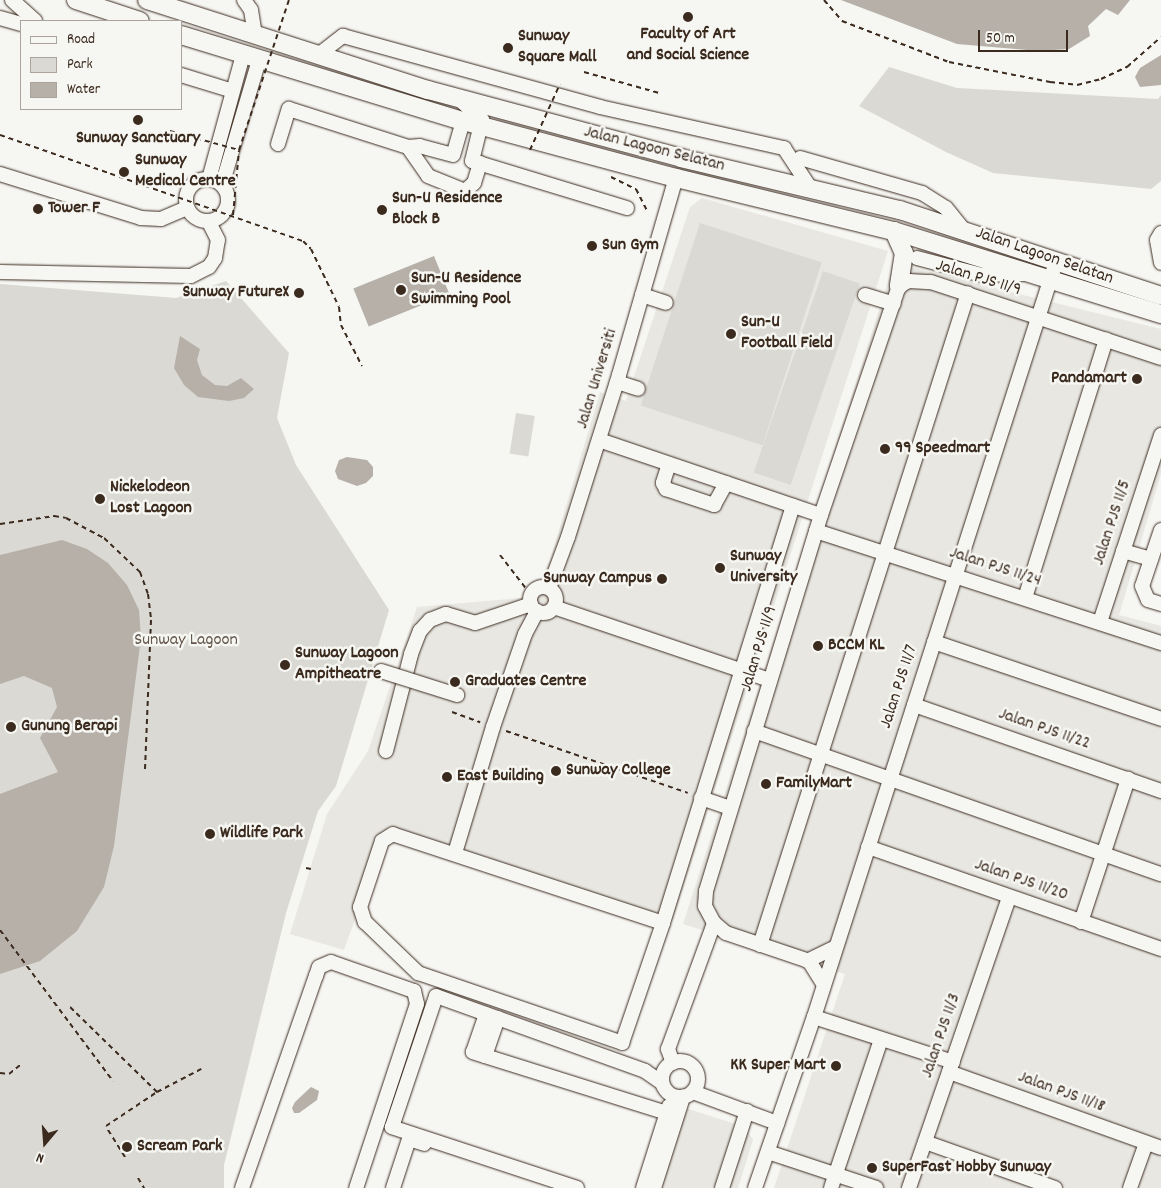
<!DOCTYPE html>
<html>
<head>
<meta charset="utf-8">
<style>
	body { margin:0 }
	#map { position:relative; width:1161px; height:1188px; overflow:hidden; background:#f6f6f2; font-family:Dekko,sans-serif }
	div>[style] { position:absolute }
	[style*='--x'] { left:calc(var(--x)*1px); top:calc(var(--y)*1px); width:calc(var(--w)*1px); rotate:calc(var(--a)*1deg) }
	.built>* { inset:0; background:#e8e7e2 }
	.green>* { inset:0; background:#dad9d3; transform-origin:0 0 }
	.water>* { inset:0; background:#b6b0a9; transform-origin:0 0 }
	.path>* { height:2px; margin-top:-1px; transform-origin:0; background:repeating-linear-gradient(90deg,#3b2a1e 0 5px,transparent 0 9px) }
	.roads { filter:drop-shadow(0 0 1px #3b2a1e) drop-shadow(0 0 1px #3b2a1e) }
	.minor>* { height:14px; margin:-7px; padding:0 7px; transform-origin:7px; border-radius:7px; background:#f6f6f2 }
	.minor>.ring { margin:-7px; padding:0; box-sizing:content-box; background:none; border:14px solid #f6f6f2; border-radius:50% }
	.major>* { height:18px; margin:-9px; padding:0 9px; transform-origin:9px; border-radius:9px; background:#f6f6f2 }
	.path-bridge>* { height:2px; margin-top:-1px; transform-origin:0; background:repeating-linear-gradient(90deg,#3b2a1e 0 5px,transparent 0 9px) }
	.bridges { filter:drop-shadow(0 0 1px #3b2a1e) drop-shadow(0 0 1px #3b2a1e) }
	.minor-bridge>* { height:14px; margin:-7px; padding:0 7px; transform-origin:7px; border-radius:7px; background:#f6f6f2 }
	.dots>* { width:14px; height:14px; translate:-50% -50%; box-sizing:border-box; border:2px solid #f6f6f2; border-radius:50% }
	span { translate:-50% -50%; white-space:nowrap; text-align:center; line-height:1.15; -webkit-text-stroke:5px #f6f6f2; paint-order:stroke }
	.poi-label { font-size:18px; color:#3b2a1e; font-weight:700 }
	.left { translate:0 -50%; text-align:left }
	.right { translate:-100% -50%; text-align:right }
	.street-label { font-size:18px; color:#3b2a1e }
	.park-label { font-size:18px; color:#63564b }
	.legend { position:absolute; left:20px; top:20px; width:162px; height:90px; box-sizing:border-box; background:#f6f6f2; border:1px solid #aba49d; margin:0; padding:6px 9px; list-style:none; font-size:15px; color:#3b2a1e }
	.legend li { display:flex; align-items:center; gap:10px; height:25px }
	.legend b { width:25px; border:1px solid #aba49d }
	.north { position:absolute; left:20px; top:1118px; width:50px; height:50px; -webkit-text-stroke:4px #f6f6f2; paint-order:stroke; rotate:198deg; font-size:14px; font-weight:700; line-height:20px; text-align:center; color:#3b2a1e }
	.north::after { content:''; display:block; margin:auto; width:18px; height:22px; background:#3b2a1e; clip-path:polygon(50% 0,100% 100%,50% 72%,0 100%) }
	.scale { position:absolute; left:978px; top:30px; width:90px; height:22px; box-sizing:border-box; border:2px solid #3b2a1e; border-top:0; padding-left:6px; font-size:15px; line-height:18px; white-space:nowrap; color:#3b2a1e; -webkit-text-stroke:4px #f6f6f2; paint-order:stroke }
</style>
</head>
<body>
<div id="map">
	<div class="built">
		<i style="clip-path:polygon(702px 198px,888px 251px,673px 920px,388px 826px,344px 950px,290px 934px,327px 814px,368px 751px,417px 607px,532px 597px,550px 560px,600px 392px,626px 401px,690px 207px)"></i>
		<i style="clip-path:polygon(894px 263px,1161px 329px,1161px 474px,1119px 615px,1161px 626px,1161px 1188px,774px 1188px,845px 974px,683px 924px)"></i>
		<i style="clip-path:polygon(679px 1106px,745px 1127px,753px 1140px,738px 1188px,652px 1188px)"></i>
	</div>
	<div class="green">
		<i style="clip-path:polygon(889px 67px,957px 88px,1158px 99px,1161px 95px,1161px 181px,1151px 189px,993px 173px,946px 152px,859px 106px)"></i>
		<i style="left:700px;top:223px;width:128px;height:192px;rotate:18deg"></i>
		<i style="left:823px;top:271px;width:39px;height:213px;rotate:19deg"></i>
		<i style="clip-path:polygon(226px 281px,289px 353px,277px 418px,296px 465px,389px 610px,336px 786px,318px 811px,286px 913px,224px 1165px,224px 1188px,0 1188px,0 284px,176px 298px)"></i>
		<i style="left:516px;top:413px;width:19px;height:41px;rotate:9deg"></i>
	</div>
	<div class="water">
		<i style="clip-path:polygon(841px 0,1130px 0,1118px 15px,1106px 9px,1088px 26px,1090px 36px,1069px 49px,1038px 51px,957px 44px)"></i>
		<i style="clip-path:polygon(1161px 55px,1161px 85px,1140px 87px,1135px 77px,1140px 68px)"></i>
		<i style="left:434px;top:256px;width:41px;height:87px;rotate:68deg"></i>
		<i style="clip-path:polygon(180px 336px,200px 349px,197px 360px,202px 375px,215px 385px,227px 386px,241px 378px,254px 389px,244px 398px,229px 401px,198px 397px,184px 385px,174px 368px)"></i>
		<i style="clip-path:polygon(347px 457px,367px 460px,373px 467px,373px 476px,366px 483px,357px 486px,338px 479px,335px 471px,339px 460px)"></i>
		<i style="clip-path:polygon(62px 540px,87px 549px,108px 563px,127px 585px,139px 610px,141px 638px,114px 846px,104px 887px,77px 931px,40px 961px,0 974px,0 794px,58px 772px,40px 738px,57px 707px,52px 688px,24px 676px,0 684px,0 555px)"></i>
		<i style="clip-path:polygon(311px 1087px,319px 1091px,317px 1100px,299px 1113px,294px 1113px,292px 1108px,295px 1102px)"></i>
	</div>
	<div class="path">
		<i style="--x:824;--y:0;--w:28;--a:49"></i>
		<i style="--x:842;--y:21;--w:115;--a:21"></i>
		<i style="--x:949;--y:62;--w:103;--a:11.2"></i>
		<i style="--x:1050;--y:82;--w:27;--a:6"></i>
		<i style="--x:1077;--y:85;--w:25;--a:-14"></i>
		<i style="--x:1101;--y:79;--w:29;--a:-25"></i>
		<i style="--x:1127;--y:67;--w:45;--a:-41.4"></i>
		<i style="--x:584;--y:72;--w:78;--a:15.6"></i>
		<i style="--x:611;--y:177;--w:28;--a:26"></i>
		<i style="--x:636;--y:189;--w:25;--a:63"></i>
		<i style="--x:0;--y:524;--w:55;--a:-8.4"></i>
		<i style="--x:54;--y:516;--w:12;--a:9"></i>
		<i style="--x:66;--y:518;--w:43;--a:27.8"></i>
		<i style="--x:104;--y:538;--w:50;--a:43.4"></i>
		<i style="--x:140;--y:572;--w:23;--a:70"></i>
		<i style="--x:148;--y:594;--w:26;--a:83"></i>
		<i style="--x:151;--y:620;--w:152;--a:92.3"></i>
		<i style="--x:500;--y:555;--w:46;--a:52.1"></i>
		<i style="--x:452;--y:712;--w:30;--a:20"></i>
		<i style="--x:506;--y:731;--w:192;--a:18.8"></i>
		<i style="--x:306;--y:868;--w:5;--a:11"></i>
		<i style="--x:0;--y:930;--w:189;--a:53.2"></i>
		<i style="--x:70;--y:1007;--w:122;--a:44.3"></i>
		<i style="--x:0;--y:1073;--w:9;--a:6"></i>
		<i style="--x:9;--y:1074;--w:14;--a:-39"></i>
		<i style="--x:125;--y:1157;--w:36;--a:-122"></i>
		<i style="--x:106;--y:1126;--w:61;--a:-33.7"></i>
		<i style="--x:157;--y:1092;--w:50;--a:-27.6"></i>
		<i style="--x:138;--y:1178;--w:12;--a:59"></i>
	</div>
	<div class="roads">
		<div class="minor">
			<i style="--x:12;--y:0;--w:31;--a:42"></i>
			<i style="--x:244;--y:0;--w:12;--a:55"></i>
			<i style="--x:251;--y:10;--w:26;--a:81"></i>
			<i style="--x:0;--y:18;--w:22;--a:16"></i>
			<i style="--x:317;--y:56;--w:33;--a:-38"></i>
			<i style="--x:343;--y:36;--w:267;--a:15.4"></i>
			<i style="--x:600;--y:107;--w:189;--a:12.6"></i>
			<i style="--x:784;--y:148;--w:45;--a:56.7"></i>
			<i style="--x:181;--y:75;--w:54;--a:17.1"></i>
			<i style="--x:460;--y:100;--w:30;--a:42"></i>
			<i style="--x:482;--y:120;--w:42;--a:103.7"></i>
			<i style="--x:472;--y:161;--w:162;--a:16.9"></i>
			<i style="--x:469;--y:115;--w:8;--a:135"></i>
			<i style="--x:463;--y:121;--w:35;--a:106"></i>
			<i style="--x:453;--y:155;--w:34;--a:-165"></i>
			<i style="--x:420;--y:146;--w:12;--a:175"></i>
			<i style="--x:408;--y:147;--w:35;--a:55"></i>
			<i style="--x:428;--y:176;--w:40;--a:22"></i>
			<i style="--x:465;--y:191;--w:12;--a:-42"></i>
			<i style="--x:474;--y:183;--w:21;--a:-73"></i>
			<i style="--x:278;--y:144;--w:37;--a:-73"></i>
			<i style="--x:289;--y:109;--w:125;--a:17.7"></i>
			<i style="--x:800;--y:158;--w:127;--a:16"></i>
			<i style="--x:922;--y:193;--w:28;--a:32"></i>
			<i style="--x:946;--y:208;--w:27;--a:51"></i>
			<i style="--x:0;--y:174;--w:148;--a:17.3"></i>
			<i style="--x:141;--y:218;--w:20;--a:3"></i>
			<i style="--x:161;--y:219;--w:28;--a:-23"></i>
			<i class="ring" style="left:186px;top:179px;width:28px;height:28px"></i>
			<i style="--x:209;--y:179;--w:129;--a:-74.7"></i>
			<i style="--x:222;--y:185;--w:130;--a:-73.5"></i>
			<i style="--x:1161;--y:233;--w:8;--a:120"></i>
			<i style="--x:1157;--y:240;--w:23;--a:80"></i>
			<i style="--x:917;--y:258;--w:67;--a:14.7"></i>
			<i style="--x:982;--y:275;--w:41;--a:-1.4"></i>
			<i style="--x:0;--y:272;--w:191;--a:1.2"></i>
			<i style="--x:191;--y:276;--w:20;--a:-27"></i>
			<i style="--x:209;--y:267;--w:11;--a:-56"></i>
			<i style="--x:215;--y:258;--w:18;--a:-81"></i>
			<i style="--x:218;--y:240;--w:20;--a:-117"></i>
			<i style="--x:642;--y:295;--w:25;--a:18"></i>
			<i style="--x:865;--y:295;--w:30;--a:17"></i>
			<i style="--x:617;--y:382;--w:22;--a:18"></i>
			<i style="--x:599;--y:440;--w:234;--a:18.7"></i>
			<i style="--x:669;--y:464;--w:20;--a:108"></i>
			<i style="--x:663;--y:483;--w:7;--a:63"></i>
			<i style="--x:666;--y:489;--w:51;--a:18.4"></i>
			<i style="--x:714;--y:505;--w:25;--a:-61"></i>
			<i style="--x:1161;--y:530;--w:59;--a:108.7"></i>
			<i style="--x:1142;--y:586;--w:15;--a:67"></i>
			<i style="--x:1148;--y:600;--w:14;--a:17"></i>
			<i style="--x:816;--y:531;--w:363;--a:18"></i>
			<i style="--x:1123;--y:551;--w:29;--a:16"></i>
			<i class="ring" style="left:530px;top:587px;width:12px;height:12px"></i>
			<i style="--x:549;--y:588;--w:54;--a:-69.6"></i>
			<i style="--x:568;--y:537;--w:170;--a:-72.5"></i>
			<i style="--x:619;--y:375;--w:205;--a:-73.9"></i>
			<i style="--x:1025;--y:598;--w:271;--a:-72.6"></i>
			<i style="--x:554;--y:607;--w:228;--a:18.7"></i>
			<i style="--x:1100;--y:622;--w:197;--a:-71.9"></i>
			<i style="--x:934;--y:642;--w:240;--a:18.7"></i>
			<i style="--x:914;--y:705;--w:262;--a:19.2"></i>
			<i style="--x:754;--y:731;--w:431;--a:19.4"></i>
			<i style="--x:386;--y:751;--w:100;--a:-75.5"></i>
			<i style="--x:411;--y:654;--w:25;--a:-69"></i>
			<i style="--x:420;--y:631;--w:15;--a:-48"></i>
			<i style="--x:430;--y:620;--w:17;--a:-21"></i>
			<i style="--x:446;--y:614;--w:30;--a:17"></i>
			<i style="--x:475;--y:623;--w:59;--a:-18.7"></i>
			<i style="--x:701;--y:798;--w:31;--a:19"></i>
			<i style="--x:868;--y:847;--w:310;--a:19.2"></i>
			<i style="--x:455;--y:853;--w:132;--a:-73.2"></i>
			<i style="--x:493;--y:727;--w:98;--a:-71"></i>
			<i style="--x:525;--y:634;--w:26;--a:-62"></i>
			<i style="--x:1081;--y:922;--w:151;--a:-71.8"></i>
			<i style="--x:663;--y:923;--w:284;--a:-161.8"></i>
			<i style="--x:393;--y:834;--w:13;--a:148"></i>
			<i style="--x:382;--y:841;--w:70;--a:108.4"></i>
			<i style="--x:360;--y:907;--w:16;--a:72"></i>
			<i style="--x:365;--y:922;--w:74;--a:43.9"></i>
			<i style="--x:418;--y:973;--w:216;--a:18.9"></i>
			<i style="--x:622;--y:1043;--w:127;--a:-71.1"></i>
			<i style="--x:663;--y:923;--w:437;--a:-72.7"></i>
			<i style="--x:760;--y:945;--w:684;--a:-72.31"></i>
			<i style="--x:807;--y:961;--w:32;--a:-26"></i>
			<i style="--x:824;--y:985;--w:28;--a:-122"></i>
			<i style="--x:809;--y:961;--w:88;--a:-161.4"></i>
			<i style="--x:726;--y:933;--w:16;--a:-140"></i>
			<i style="--x:714;--y:923;--w:19;--a:-118"></i>
			<i style="--x:705;--y:906;--w:15;--a:-86"></i>
			<i style="--x:706;--y:891;--w:393;--a:-73"></i>
			<i style="--x:821;--y:515;--w:242;--a:-71.2"></i>
			<i style="--x:899;--y:286;--w:11;--a:-27"></i>
			<i style="--x:909;--y:281;--w:22;--a:3"></i>
			<i style="--x:931;--y:282;--w:242;--a:18.3"></i>
			<i style="--x:814;--y:1017;--w:146;--a:17.9"></i>
			<i style="--x:498;--y:1018;--w:40;--a:108.9"></i>
			<i style="--x:485;--y:1056;--w:191;--a:17.4"></i>
			<i style="--x:485;--y:1056;--w:13;--a:-162"></i>
			<i style="--x:473;--y:1052;--w:40;--a:-71.1"></i>
			<i class="ring" style="left:662px;top:1061px;width:22px;height:22px"></i>
			<i style="--x:673;--y:1063;--w:15;--a:-110"></i>
			<i style="--x:668;--y:1049;--w:134;--a:-69.9"></i>
			<i style="--x:949;--y:1072;--w:225;--a:19.7"></i>
			<i style="--x:693;--y:1092;--w:90;--a:20.3"></i>
			<i style="--x:925;--y:1142;--w:138;--a:19.5"></i>
			<i style="--x:768;--y:1152;--w:114;--a:18.4"></i>
			<i style="--x:242;--y:1188;--w:225;--a:-70.8"></i>
			<i style="--x:316;--y:976;--w:9;--a:-72"></i>
			<i style="--x:319;--y:967;--w:13;--a:-23"></i>
			<i style="--x:331;--y:962;--w:88;--a:19.3"></i>
			<i style="--x:414;--y:991;--w:13;--a:77"></i>
			<i style="--x:417;--y:1004;--w:194;--a:108.3"></i>
			<i style="--x:393;--y:1188;--w:52;--a:-71.9"></i>
			<i style="--x:409;--y:1139;--w:16;--a:18"></i>
			<i style="--x:577;--y:1188;--w:195;--a:-161.8"></i>
			<i style="--x:392;--y:1127;--w:138;--a:-71.4"></i>
			<i style="--x:436;--y:996;--w:222;--a:19.7"></i>
			<i style="--x:645;--y:1071;--w:21;--a:35"></i>
			<i style="--x:643;--y:1188;--w:86;--a:-72.4"></i>
			<i style="--x:654;--y:1188;--w:96;--a:-72.3"></i>
			<i style="--x:722;--y:1188;--w:81;--a:-72"></i>
			<i style="--x:755;--y:1188;--w:181;--a:-71"></i>
			<i style="--x:814;--y:1017;--w:793;--a:-72.23"></i>
			<i style="--x:831;--y:1188;--w:157;--a:-71.4"></i>
			<i style="--x:909;--y:1188;--w:308;--a:-71"></i>
			<i style="--x:1130;--y:1188;--w:48;--a:-70.4"></i>
		</div>
		<div class="major">
			<i style="--x:76;--y:0;--w:67;--a:18.2"></i>
			<i style="--x:147;--y:0;--w:295;--a:17.8"></i>
			<i style="--x:428;--y:90;--w:262;--a:15"></i>
			<i style="--x:681;--y:158;--w:225;--a:13.4"></i>
			<i style="--x:900;--y:210;--w:275;--a:18.2"></i>
			<i style="--x:181;--y:35;--w:295;--a:17"></i>
			<i style="--x:463;--y:121;--w:220;--a:15"></i>
			<i style="--x:676;--y:178;--w:224;--a:13.7"></i>
			<i style="--x:894;--y:231;--w:280;--a:17.3"></i>
			<i style="--x:894;--y:231;--w:24;--a:66"></i>
			<i style="--x:904;--y:253;--w:33;--a:99"></i>
		</div>
	</div>
	<div class="path-bridge">
		<i style="--x:170;--y:131;--w:72;--a:15.4"></i>
		<i style="--x:0;--y:135;--w:321;--a:19.3"></i>
		<i style="--x:303;--y:241;--w:11;--a:45"></i>
		<i style="--x:311;--y:249;--w:64;--a:64.2"></i>
		<i style="--x:339;--y:307;--w:18;--a:84"></i>
		<i style="--x:341;--y:325;--w:46;--a:62.9"></i>
		<i style="--x:530;--y:150;--w:72;--a:-65.6"></i>
		<i style="--x:233;--y:215;--w:65;--a:-84.7"></i>
		<i style="--x:239;--y:150;--w:158;--a:-71.6"></i>
	</div>
	<div class="bridges">
		<div class="minor-bridge">
			<i style="--x:381;--y:671;--w:80;--a:17.5"></i>
		</div>
	</div>
	<div class="dots">
		<i style="left:688px;top:17px;background:#3b2a1e"></i>
		<i style="left:508px;top:48px;background:#3b2a1e"></i>
		<i style="left:138px;top:120px;background:#3b2a1e"></i>
		<i style="left:124px;top:172px;background:#3b2a1e"></i>
		<i style="left:38px;top:209px;background:#3b2a1e"></i>
		<i style="left:382px;top:210px;background:#3b2a1e"></i>
		<i style="left:592px;top:246px;background:#3b2a1e"></i>
		<i style="left:401px;top:290px;background:#3b2a1e"></i>
		<i style="left:299px;top:293px;background:#3b2a1e"></i>
		<i style="left:731px;top:334px;background:#3b2a1e"></i>
		<i style="left:1137px;top:379px;background:#3b2a1e"></i>
		<i style="left:885px;top:449px;background:#3b2a1e"></i>
		<i style="left:100px;top:499px;background:#3b2a1e"></i>
		<i style="left:720px;top:568px;background:#3b2a1e"></i>
		<i style="left:662px;top:579px;background:#3b2a1e"></i>
		<i style="left:818px;top:646px;background:#3b2a1e"></i>
		<i style="left:285px;top:665px;background:#3b2a1e"></i>
		<i style="left:455px;top:682px;background:#3b2a1e"></i>
		<i style="left:11px;top:727px;background:#3b2a1e"></i>
		<i style="left:556px;top:771px;background:#3b2a1e"></i>
		<i style="left:447px;top:777px;background:#3b2a1e"></i>
		<i style="left:766px;top:784px;background:#3b2a1e"></i>
		<i style="left:210px;top:834px;background:#3b2a1e"></i>
		<i style="left:836px;top:1066px;background:#3b2a1e"></i>
		<i style="left:127px;top:1147px;background:#3b2a1e"></i>
		<i style="left:872px;top:1168px;background:#3b2a1e"></i>
	</div>
	<div class="poi-label">
		<span style="left:688px;top:46px">Faculty of Art<br>and Social Science</span>
		<span class="left" style="left:518px;top:48px">Sunway<br>Square Mall</span>
		<span style="left:138px;top:139px">Sunway Sanctuary</span>
		<span class="left" style="left:135px;top:172px">Sunway<br>Medical Centre</span>
		<span class="left" style="left:392px;top:210px">Sun-U Residence<br>Block B</span>
		<span class="left" style="left:48px;top:209px">Tower F</span>
		<span class="left" style="left:602px;top:246px">Sun Gym</span>
		<span class="left" style="left:411px;top:290px">Sun-U Residence<br>Swimming Pool</span>
		<span class="right" style="left:289px;top:293px">Sunway FutureX</span>
		<span class="left" style="left:741px;top:334px">Sun-U<br>Football Field</span>
		<span class="right" style="left:1127px;top:379px">Pandamart</span>
		<span class="left" style="left:895px;top:449px">99 Speedmart</span>
		<span class="left" style="left:110px;top:499px">Nickelodeon<br>Lost Lagoon</span>
		<span class="left" style="left:730px;top:568px">Sunway<br>University</span>
		<span class="right" style="left:652px;top:579px">Sunway Campus</span>
		<span class="left" style="left:828px;top:646px">BCCM KL</span>
		<span class="left" style="left:295px;top:665px">Sunway Lagoon<br>Ampitheatre</span>
		<span class="left" style="left:465px;top:682px">Graduates Centre</span>
		<span class="left" style="left:21px;top:727px">Gunung Berapi</span>
		<span class="left" style="left:566px;top:771px">Sunway College</span>
		<span class="left" style="left:457px;top:777px">East Building</span>
		<span class="left" style="left:776px;top:784px">FamilyMart</span>
		<span class="left" style="left:220px;top:834px">Wildlife Park</span>
		<span class="right" style="left:826px;top:1066px">KK Super Mart</span>
		<span class="left" style="left:137px;top:1147px">Scream Park</span>
		<span class="left" style="left:882px;top:1168px">SuperFast Hobby Sunway</span>
	</div>
	<div class="street-label">
		<span style="left:654px;top:150px;rotate:14deg">Jalan Lagoon Selatan</span>
		<span style="left:1044px;top:257px;rotate:19deg">Jalan Lagoon Selatan</span>
		<span style="left:978px;top:279px;rotate:17deg">Jalan PJS 11/9</span>
		<span style="left:598px;top:379px;rotate:-73deg">Jalan Universiti</span>
		<span style="left:1113px;top:523px;rotate:-72deg">Jalan PJS 11/5</span>
		<span style="left:995px;top:568px;rotate:18deg">Jalan PJS 11/24</span>
		<span style="left:760px;top:649px;rotate:-73deg">Jalan PJS 11/9</span>
		<span style="left:900px;top:687px;rotate:-72deg">Jalan PJS 11/7</span>
		<span style="left:1044px;top:730px;rotate:19deg">Jalan PJS 11/22</span>
		<span style="left:1021px;top:881px;rotate:19deg">Jalan PJS 11/20</span>
		<span style="left:942px;top:1036px;rotate:-71deg">Jalan PJS 11/3</span>
		<span style="left:1061px;top:1093px;rotate:20deg">Jalan PJS 11/18</span>
	</div>
	<div class="park-label">
		<span style="left:186px;top:641px">Sunway Lagoon</span>
	</div>
	<ul class="legend">
	<li><b style="height:6px;background:#f6f6f2"></b>Road</li>
	<li><b style="height:14px;background:#dad9d3"></b>Park</li>
	<li><b style="height:14px;background:#b6b0a9"></b>Water</li>
	</ul>
	<div class="north">N</div>
	<div class="scale">50 m</div>
</div>
</body>
</html>
